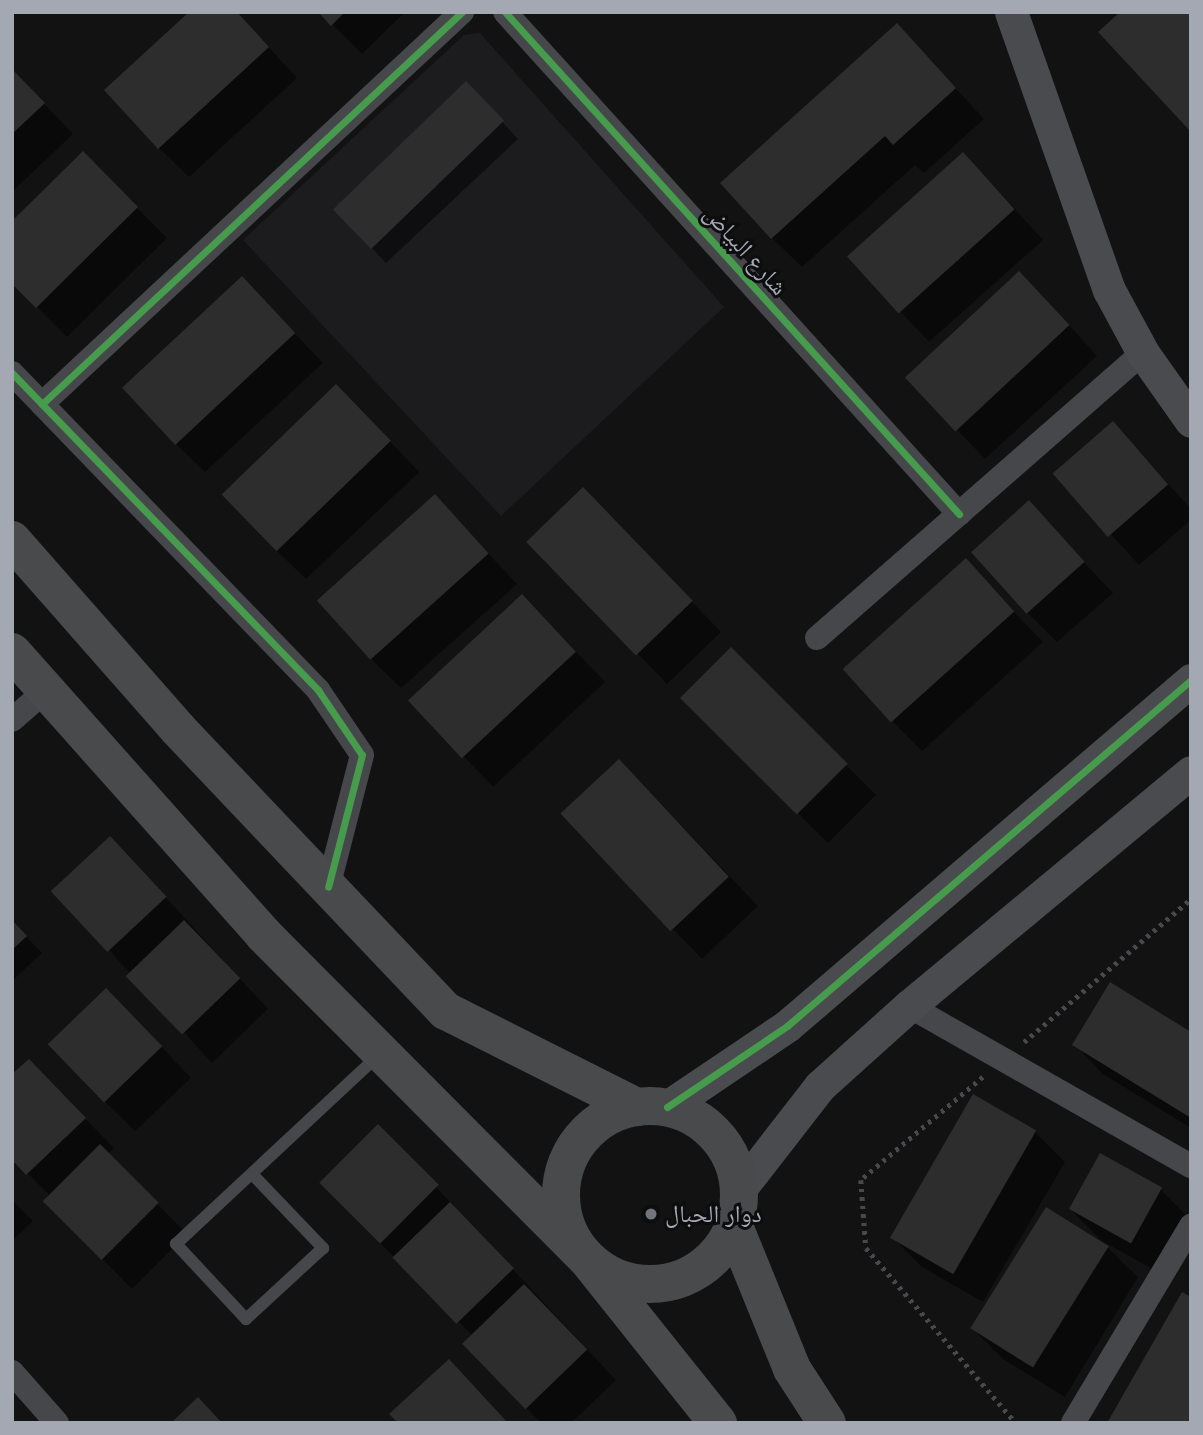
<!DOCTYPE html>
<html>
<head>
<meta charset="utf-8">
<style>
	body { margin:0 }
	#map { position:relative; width:1203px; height:1435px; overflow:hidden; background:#121212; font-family:Poppins,"Noto Naskh Arabic",sans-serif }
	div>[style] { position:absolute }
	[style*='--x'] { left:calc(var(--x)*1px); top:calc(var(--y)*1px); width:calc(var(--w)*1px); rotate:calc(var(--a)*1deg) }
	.built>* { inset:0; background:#1c1c1e }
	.shadow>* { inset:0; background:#0007; transform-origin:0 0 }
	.building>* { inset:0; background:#2d2d2e; transform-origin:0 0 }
	.path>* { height:4.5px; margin-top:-2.25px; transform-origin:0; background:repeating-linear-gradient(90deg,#48494c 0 3.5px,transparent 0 8.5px) }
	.lane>* { height:12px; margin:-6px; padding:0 6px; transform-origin:6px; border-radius:6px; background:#46474b }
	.street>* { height:24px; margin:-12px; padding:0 12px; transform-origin:12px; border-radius:12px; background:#46474b }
	.secondary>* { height:33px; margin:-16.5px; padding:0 16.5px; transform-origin:16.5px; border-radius:16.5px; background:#4a4b4f }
	.primary>* { height:38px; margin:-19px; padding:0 19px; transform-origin:19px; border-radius:19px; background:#494a4c }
	.primary>.ring { margin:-19px; padding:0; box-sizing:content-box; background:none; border:38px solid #494a4c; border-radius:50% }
	.cycleway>* { height:7px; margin:-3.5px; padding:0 3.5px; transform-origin:3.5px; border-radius:3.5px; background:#469c4c }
	.dots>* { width:19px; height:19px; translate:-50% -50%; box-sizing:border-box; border:4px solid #0d0c0e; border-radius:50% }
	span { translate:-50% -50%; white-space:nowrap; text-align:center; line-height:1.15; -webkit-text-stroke:6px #0d0c0e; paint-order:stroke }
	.street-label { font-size:24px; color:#a4a8b2 }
	.poi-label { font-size:24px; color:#a4a8b2 }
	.left { translate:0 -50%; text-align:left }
	.frame { position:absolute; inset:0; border:14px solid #a4a8b2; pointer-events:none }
</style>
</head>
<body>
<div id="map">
	<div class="built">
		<i style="clip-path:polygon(480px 33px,724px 307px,501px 516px,243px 240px,464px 35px)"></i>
	</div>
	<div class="shadow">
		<i style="clip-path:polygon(237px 12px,297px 78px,189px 177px,159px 148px)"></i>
		<i style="clip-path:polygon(320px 12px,405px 12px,362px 54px)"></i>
		<i style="clip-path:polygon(1121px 12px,1189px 12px,1191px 15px)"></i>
		<i style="clip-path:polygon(897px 25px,984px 119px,924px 173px,915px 165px,802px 267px,772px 238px)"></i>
		<i style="clip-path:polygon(12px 70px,73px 134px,12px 192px)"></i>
		<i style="clip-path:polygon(482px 100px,518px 139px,386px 263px,334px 208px)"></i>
		<i style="clip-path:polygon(83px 154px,167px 238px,67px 337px,12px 282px)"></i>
		<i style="clip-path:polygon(992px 184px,1043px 240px,929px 342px,849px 257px)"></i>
		<i style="clip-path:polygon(242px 278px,323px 363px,205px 472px,175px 443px)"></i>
		<i style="clip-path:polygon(1049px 303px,1097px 356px,985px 459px,907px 377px)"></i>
		<i style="clip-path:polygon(366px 416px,419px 472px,306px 579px,276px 550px)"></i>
		<i style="clip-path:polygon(1113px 424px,1191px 509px,1191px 520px,1139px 565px,1056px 474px)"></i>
		<i style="clip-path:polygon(435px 497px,517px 584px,401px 688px,371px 659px)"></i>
		<i style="clip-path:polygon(1028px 503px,1113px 593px,1057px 642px,1028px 613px)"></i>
		<i style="clip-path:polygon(612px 519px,721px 632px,667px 684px,529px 541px)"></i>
		<i style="clip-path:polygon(965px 561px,1043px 642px,922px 751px,893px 722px)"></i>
		<i style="clip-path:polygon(552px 626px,605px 682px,493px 787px,411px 701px)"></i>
		<i style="left:731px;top:650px;width:205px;height:68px;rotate:45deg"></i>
		<i style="clip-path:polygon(649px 791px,758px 906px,702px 959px,673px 929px)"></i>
		<i style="clip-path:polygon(139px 868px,268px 1009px,212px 1063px,109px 950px)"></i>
		<i style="clip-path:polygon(12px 922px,42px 953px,12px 981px)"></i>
		<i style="clip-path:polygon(136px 1020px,191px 1078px,135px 1131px,105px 1102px)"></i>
		<i style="clip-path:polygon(1191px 1034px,1191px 1128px,1103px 1074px,1074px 1044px)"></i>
		<i style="clip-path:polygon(58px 1091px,114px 1148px,108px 1154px,187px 1234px,132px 1289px,45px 1201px,50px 1196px,12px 1157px)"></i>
		<i style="clip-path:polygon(1035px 1132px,1065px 1162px,983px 1302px,922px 1267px,892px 1237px)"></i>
		<i style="clip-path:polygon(407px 1156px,616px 1380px,571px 1423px,541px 1423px,464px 1344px,473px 1336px,320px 1183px)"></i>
		<i style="clip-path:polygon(1160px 1189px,1190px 1219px,1160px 1273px,1102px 1241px,1070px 1209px)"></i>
		<i style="clip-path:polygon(12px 1200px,33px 1221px,12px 1241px)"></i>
		<i style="clip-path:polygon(1046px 1210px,1108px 1248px,1138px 1277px,1065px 1397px,1003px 1359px,973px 1329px)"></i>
	</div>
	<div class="building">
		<i style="clip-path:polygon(189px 12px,237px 12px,269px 47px,158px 149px,104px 90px)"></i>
		<i style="clip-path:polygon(318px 12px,345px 12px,331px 26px)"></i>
		<i style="clip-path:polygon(1120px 12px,1191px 14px,1191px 132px,1098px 32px)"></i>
		<i style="clip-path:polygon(897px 23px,956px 88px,893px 145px,885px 136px,771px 239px,720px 183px)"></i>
		<i style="clip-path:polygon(12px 69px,45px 103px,12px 134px)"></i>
		<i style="left:466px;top:81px;width:55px;height:185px;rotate:46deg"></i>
		<i style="clip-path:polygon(83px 151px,138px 207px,36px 308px,12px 284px,12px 221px)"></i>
		<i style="left:963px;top:152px;width:77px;height:156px;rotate:48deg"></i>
		<i style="left:1019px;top:271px;width:74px;height:156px;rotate:47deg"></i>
		<i style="left:242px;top:276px;width:78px;height:164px;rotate:47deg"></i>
		<i style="left:336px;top:384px;width:79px;height:159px;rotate:46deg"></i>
		<i style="left:1113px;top:421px;width:84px;height:80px;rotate:49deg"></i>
		<i style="left:583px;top:487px;width:158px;height:79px;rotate:46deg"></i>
		<i style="left:435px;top:494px;width:80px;height:159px;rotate:48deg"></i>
		<i style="left:1029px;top:500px;width:83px;height:78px;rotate:48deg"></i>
		<i style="left:966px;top:558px;width:72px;height:166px;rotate:48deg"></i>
		<i style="left:522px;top:594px;width:79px;height:156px;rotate:47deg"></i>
		<i style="left:731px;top:647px;width:165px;height:72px;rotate:45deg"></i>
		<i style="left:619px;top:759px;width:161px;height:80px;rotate:47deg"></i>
		<i style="left:110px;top:836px;width:83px;height:81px;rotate:47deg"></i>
		<i style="clip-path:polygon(12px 920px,27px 936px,12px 950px)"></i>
		<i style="left:184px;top:920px;width:81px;height:81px;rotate:46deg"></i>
		<i style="clip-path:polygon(1110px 982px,1191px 1032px,1191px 1118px,1072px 1045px)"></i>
		<i style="left:106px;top:988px;width:81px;height:81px;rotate:46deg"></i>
		<i style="clip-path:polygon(29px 1059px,86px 1118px,26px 1175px,12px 1160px,12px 1074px)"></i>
		<i style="left:973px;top:1094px;width:73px;height:166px;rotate:30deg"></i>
		<i style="left:378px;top:1124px;width:86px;height:83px;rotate:45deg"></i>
		<i style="left:100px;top:1144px;width:83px;height:81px;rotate:45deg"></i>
		<i style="left:1100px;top:1153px;width:71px;height:64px;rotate:29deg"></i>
		<i style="left:450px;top:1202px;width:92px;height:80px;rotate:46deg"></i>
		<i style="left:1046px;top:1207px;width:74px;height:143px;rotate:32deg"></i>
		<i style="left:524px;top:1284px;width:91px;height:86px;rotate:46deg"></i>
		<i style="clip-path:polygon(1182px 1292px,1191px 1297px,1191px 1423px,1107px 1423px)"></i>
		<i style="clip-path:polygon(449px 1359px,508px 1423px,398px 1423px,389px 1414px)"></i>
		<i style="clip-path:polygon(198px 1397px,222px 1423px,171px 1423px)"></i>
	</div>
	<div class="path">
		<i style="--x:1024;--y:1042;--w:220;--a:-40.6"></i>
		<i style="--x:983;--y:1077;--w:160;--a:139.8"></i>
		<i style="--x:861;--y:1180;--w:68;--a:85.8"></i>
		<i style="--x:866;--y:1248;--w:230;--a:49.4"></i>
	</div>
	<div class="lane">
		<i style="--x:252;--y:1174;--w:103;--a:46.2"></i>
		<i style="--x:323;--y:1248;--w:105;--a:137.3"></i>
		<i style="--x:246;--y:1319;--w:103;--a:-133"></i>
		<i style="--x:176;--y:1244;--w:277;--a:-43"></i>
	</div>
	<div class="street">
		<i style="--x:505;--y:12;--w:677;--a:47.87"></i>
		<i style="--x:12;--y:373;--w:441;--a:46"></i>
		<i style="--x:318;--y:690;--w:78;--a:55.9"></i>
		<i style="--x:362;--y:755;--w:136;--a:104.4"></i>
		<i style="--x:42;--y:404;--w:575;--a:-43.03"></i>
		<i style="--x:817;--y:638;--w:433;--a:-41.2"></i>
		<i style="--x:12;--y:720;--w:44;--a:-41.3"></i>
		<i style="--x:909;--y:1006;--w:324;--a:29.6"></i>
		<i style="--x:12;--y:1372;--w:68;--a:48.6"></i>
		<i style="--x:1073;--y:1423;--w:230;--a:-59.1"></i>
	</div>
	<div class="secondary">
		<i style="--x:1011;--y:12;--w:295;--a:70.6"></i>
		<i style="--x:1109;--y:290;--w:72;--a:61.6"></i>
		<i style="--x:1143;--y:353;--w:83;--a:54.8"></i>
		<i style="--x:667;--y:1107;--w:145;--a:-34"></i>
		<i style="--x:787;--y:1026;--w:532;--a:-40.58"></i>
		<i style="--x:740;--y:1189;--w:130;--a:-52.2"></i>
		<i style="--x:820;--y:1086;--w:120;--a:-42"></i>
		<i style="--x:909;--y:1006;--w:366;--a:-39.7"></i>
	</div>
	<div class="primary">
		<i style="--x:12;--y:540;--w:252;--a:48.7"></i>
		<i style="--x:178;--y:729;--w:389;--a:46.5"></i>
		<i style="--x:446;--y:1011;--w:214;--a:26.7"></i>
		<i style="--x:12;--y:652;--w:379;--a:48.3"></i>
		<i style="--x:264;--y:935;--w:457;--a:45.1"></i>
		<i style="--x:587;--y:1259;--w:210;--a:51.4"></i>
		<i class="ring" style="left:561px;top:1106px;width:140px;height:140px"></i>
		<i style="--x:734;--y:1226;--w:154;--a:67.9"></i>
		<i style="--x:792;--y:1369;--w:64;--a:57.1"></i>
	</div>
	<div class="cycleway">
		<i style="--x:505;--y:12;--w:677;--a:47.87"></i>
		<i style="--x:12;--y:373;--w:441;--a:46"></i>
		<i style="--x:318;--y:690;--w:78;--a:55.9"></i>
		<i style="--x:362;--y:755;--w:136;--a:104.4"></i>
		<i style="--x:42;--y:404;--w:575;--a:-43.03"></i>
		<i style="--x:667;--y:1107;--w:145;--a:-34"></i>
		<i style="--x:787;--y:1026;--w:532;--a:-40.58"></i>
	</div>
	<div class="dots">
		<i style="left:651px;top:1214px;background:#71747a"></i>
	</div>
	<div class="street-label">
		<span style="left:746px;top:250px;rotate:48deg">شارع البياض</span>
	</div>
	<div class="poi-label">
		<span class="left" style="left:665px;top:1214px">دوار الحبال</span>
	</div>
	<div class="frame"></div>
</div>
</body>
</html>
